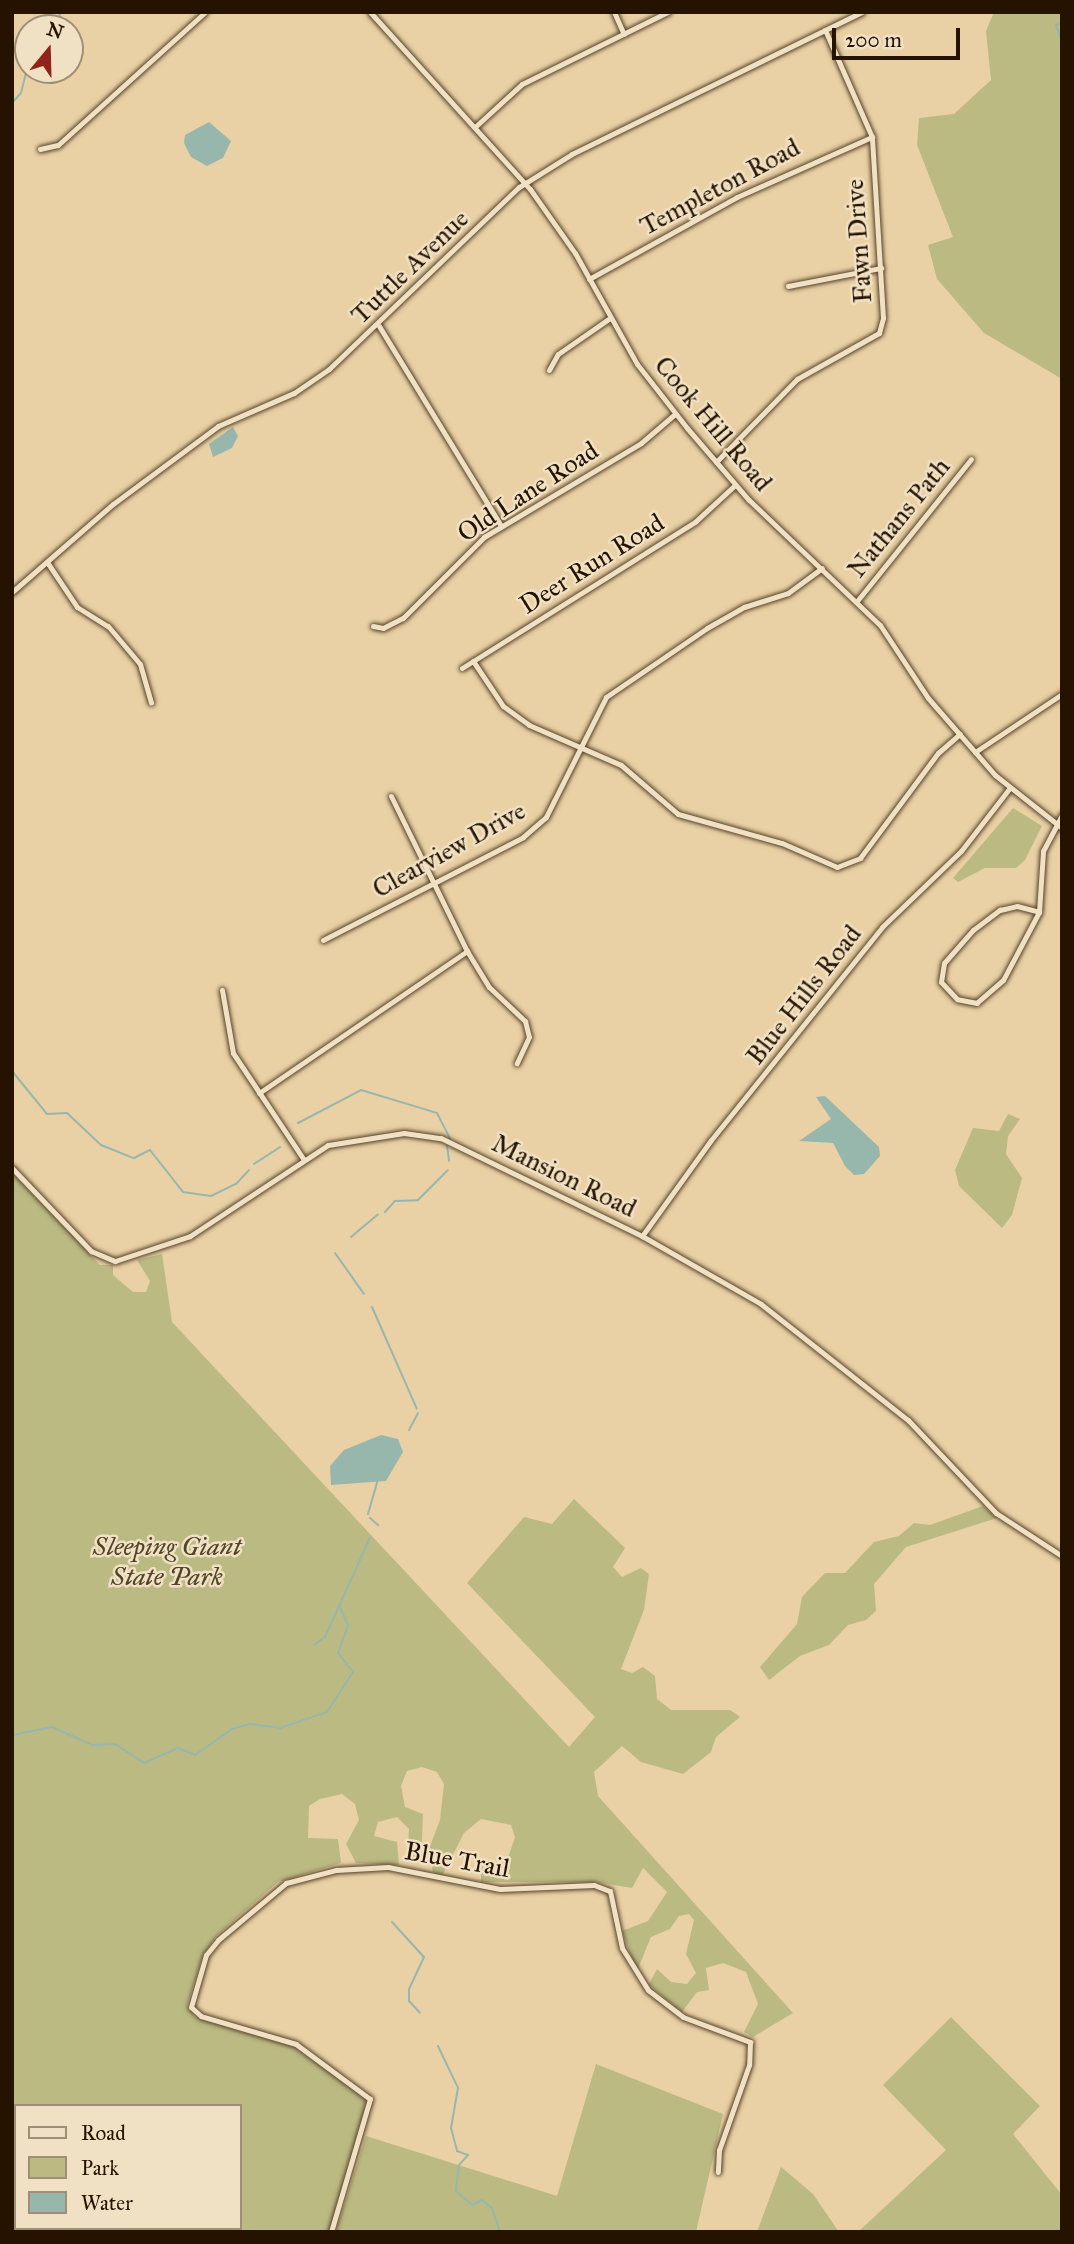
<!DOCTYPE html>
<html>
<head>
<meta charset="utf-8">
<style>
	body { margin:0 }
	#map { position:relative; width:1074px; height:2244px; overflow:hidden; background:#e9d1a5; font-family:"IM FELL Great Primer",serif }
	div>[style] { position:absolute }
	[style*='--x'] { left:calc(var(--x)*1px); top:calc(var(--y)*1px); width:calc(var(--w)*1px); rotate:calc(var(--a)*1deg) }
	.green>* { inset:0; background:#bbba83 }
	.water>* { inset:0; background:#98b7ac }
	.stream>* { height:2px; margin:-1px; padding:0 1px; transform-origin:1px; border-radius:1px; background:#98b7ac }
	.roads { filter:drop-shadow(0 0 2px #564229) drop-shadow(0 0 2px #564229) }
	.minor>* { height:5px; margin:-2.5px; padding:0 2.5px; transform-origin:2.5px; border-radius:2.5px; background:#f1e1c4 }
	span { translate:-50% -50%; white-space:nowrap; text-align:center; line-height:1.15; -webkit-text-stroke:5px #f1e1c4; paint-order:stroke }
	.street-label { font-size:26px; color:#251300 }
	.park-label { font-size:26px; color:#524527; font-style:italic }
	.frame { position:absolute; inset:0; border:14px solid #251300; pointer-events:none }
	.legend { position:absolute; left:14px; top:2104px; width:228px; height:126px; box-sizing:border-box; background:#f1e1c4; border:2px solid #9f8f76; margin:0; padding:9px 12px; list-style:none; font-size:21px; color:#251300 }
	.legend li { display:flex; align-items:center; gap:14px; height:35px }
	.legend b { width:35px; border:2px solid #9f8f76 }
	.north { position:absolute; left:14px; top:14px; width:70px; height:70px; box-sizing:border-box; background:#f1e1c4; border:2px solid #9f8f76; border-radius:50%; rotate:19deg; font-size:19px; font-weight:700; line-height:28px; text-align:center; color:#251300 }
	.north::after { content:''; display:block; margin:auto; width:24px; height:32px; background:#8f2418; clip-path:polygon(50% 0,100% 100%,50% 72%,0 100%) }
	.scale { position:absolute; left:832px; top:28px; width:128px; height:32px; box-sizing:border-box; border:4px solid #251300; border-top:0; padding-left:9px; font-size:21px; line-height:24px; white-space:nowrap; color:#251300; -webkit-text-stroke:5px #f1e1c4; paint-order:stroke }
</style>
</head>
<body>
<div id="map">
	<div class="green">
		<i style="clip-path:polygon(994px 12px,1062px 12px,1062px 379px,984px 333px,937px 279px,928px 245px,953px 237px,917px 145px,919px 118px,954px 114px,991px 80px,986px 31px)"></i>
		<i style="clip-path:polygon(1013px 808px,1042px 826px,1025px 860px,1016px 868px,985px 868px,958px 882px,953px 878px)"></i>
		<i style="clip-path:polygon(1008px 1114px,1020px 1119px,1008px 1136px,1006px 1154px,1022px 1178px,1012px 1215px,1002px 1228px,959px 1186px,955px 1170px,973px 1128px,999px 1131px)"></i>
		<i style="clip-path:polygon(evenodd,12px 1173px,100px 1265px,113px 1265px,113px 1275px,133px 1292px,146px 1292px,150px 1281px,137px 1260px,162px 1254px,172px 1322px,569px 1747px,595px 1717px,467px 1583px,524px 1517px,552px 1524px,574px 1499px,625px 1548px,613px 1567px,622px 1577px,641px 1568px,649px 1574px,644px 1610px,621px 1669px,632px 1673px,643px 1667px,655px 1676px,657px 1699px,671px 1710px,730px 1710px,740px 1717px,716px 1737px,711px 1752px,683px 1774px,641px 1762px,622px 1746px,594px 1772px,598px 1796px,793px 2013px,753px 2037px,744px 2032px,758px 2004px,746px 1972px,723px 1963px,706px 1968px,709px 1990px,697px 1992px,682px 2012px,653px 1988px,649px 1984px,657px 1969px,671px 1982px,687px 1984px,696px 1973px,686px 1954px,694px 1920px,689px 1914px,679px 1916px,670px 1929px,651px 1937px,637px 1971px,622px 1931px,648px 1921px,667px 1892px,643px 1868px,632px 1888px,596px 1882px,481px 1882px,481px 1867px,507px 1861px,515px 1837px,511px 1825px,481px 1819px,464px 1833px,442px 1876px,433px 1872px,429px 1849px,440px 1820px,444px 1784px,437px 1772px,422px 1767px,407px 1771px,401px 1786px,405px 1807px,423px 1814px,421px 1864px,407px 1862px,409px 1829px,397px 1817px,378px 1822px,374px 1836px,397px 1842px,399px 1865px,356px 1863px,346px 1844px,359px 1820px,355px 1804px,342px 1794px,320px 1799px,309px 1806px,308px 1838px,338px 1839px,341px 1863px,278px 1882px,216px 1936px,203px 1955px,187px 2005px,195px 2017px,292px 2046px,364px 2097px,367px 2103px,329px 2232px,12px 2232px,12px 1173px,16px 2106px,240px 2106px,240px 2228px,16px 2228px,16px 2106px)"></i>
		<i style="clip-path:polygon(983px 1506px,997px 1518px,906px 1547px,874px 1584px,876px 1611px,866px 1620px,848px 1625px,829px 1645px,800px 1656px,769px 1680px,760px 1667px,797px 1624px,802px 1597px,825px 1573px,845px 1573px,874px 1542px,899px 1536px,914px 1523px,930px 1525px)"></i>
		<i style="clip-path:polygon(951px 2017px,1040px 2106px,1013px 2134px,1062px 2195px,1062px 2232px,858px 2232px,946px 2150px,883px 2085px)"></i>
		<i style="clip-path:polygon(596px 2064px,723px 2114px,696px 2232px,336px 2232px,366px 2136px,557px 2196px)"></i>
		<i style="clip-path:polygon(781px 2167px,813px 2194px,839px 2232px,757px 2232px)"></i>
	</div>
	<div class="water">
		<i style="clip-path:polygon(209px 122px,231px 141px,223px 158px,207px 166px,191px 157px,184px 143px,185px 135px)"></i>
		<i style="clip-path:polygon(233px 427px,238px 436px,232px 448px,213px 457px,209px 444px)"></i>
		<i style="clip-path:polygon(825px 1096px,879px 1147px,880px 1156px,864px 1174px,854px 1175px,845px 1166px,833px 1143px,799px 1141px,831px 1119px,816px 1097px)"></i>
		<i style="clip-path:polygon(381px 1435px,398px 1439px,403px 1452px,386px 1481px,331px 1485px,330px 1466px,344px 1450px)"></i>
	</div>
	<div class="stream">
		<i style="--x:59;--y:12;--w:16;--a:76"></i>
		<i style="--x:1060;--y:12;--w:3;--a:45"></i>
		<i style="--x:1062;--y:23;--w:6;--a:162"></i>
		<i style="--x:1056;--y:25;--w:18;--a:71"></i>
		<i style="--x:12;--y:103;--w:13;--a:-48"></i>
		<i style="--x:21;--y:93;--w:29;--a:-76"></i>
		<i style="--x:12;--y:1071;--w:55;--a:50.9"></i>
		<i style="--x:47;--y:1114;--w:20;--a:-3"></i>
		<i style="--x:67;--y:1113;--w:47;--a:43.3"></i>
		<i style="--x:101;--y:1145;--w:35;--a:22"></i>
		<i style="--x:134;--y:1158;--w:18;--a:-27"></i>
		<i style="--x:150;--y:1150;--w:53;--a:51.8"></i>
		<i style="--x:183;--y:1192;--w:28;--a:8"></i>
		<i style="--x:211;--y:1196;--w:28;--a:-26"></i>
		<i style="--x:236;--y:1184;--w:19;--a:-47"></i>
		<i style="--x:298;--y:1123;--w:71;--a:-27.6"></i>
		<i style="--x:361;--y:1090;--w:79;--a:16.8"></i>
		<i style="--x:437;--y:1113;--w:29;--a:63"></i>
		<i style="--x:447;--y:1146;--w:15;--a:82"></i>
		<i style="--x:254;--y:1164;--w:31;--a:-33"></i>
		<i style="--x:385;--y:1212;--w:15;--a:-48"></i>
		<i style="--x:395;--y:1201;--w:23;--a:-2"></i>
		<i style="--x:418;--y:1200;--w:42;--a:-45"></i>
		<i style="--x:351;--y:1237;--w:35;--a:-40"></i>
		<i style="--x:335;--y:1253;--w:50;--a:54.7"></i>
		<i style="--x:372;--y:1307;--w:111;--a:66.2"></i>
		<i style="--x:409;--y:1430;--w:19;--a:-62"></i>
		<i style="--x:368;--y:1514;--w:35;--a:-74"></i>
		<i style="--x:370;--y:1518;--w:11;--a:41"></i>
		<i style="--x:314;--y:1645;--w:14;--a:-36"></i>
		<i style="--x:325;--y:1637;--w:109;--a:-65.6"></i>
		<i style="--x:12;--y:1735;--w:41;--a:-11.3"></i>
		<i style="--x:52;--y:1727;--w:44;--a:24.2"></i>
		<i style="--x:92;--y:1745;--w:23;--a:-2"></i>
		<i style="--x:115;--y:1744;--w:35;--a:33"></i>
		<i style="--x:144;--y:1763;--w:37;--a:-24"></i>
		<i style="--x:178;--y:1748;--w:18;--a:22"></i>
		<i style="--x:195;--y:1755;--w:45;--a:-35.1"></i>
		<i style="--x:232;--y:1729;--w:18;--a:-16"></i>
		<i style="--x:249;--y:1724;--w:31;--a:7"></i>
		<i style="--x:280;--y:1728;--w:50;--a:-18.8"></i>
		<i style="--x:327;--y:1712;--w:48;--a:-57"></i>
		<i style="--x:353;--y:1672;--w:24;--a:-128"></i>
		<i style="--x:338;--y:1653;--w:30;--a:-70"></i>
		<i style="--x:348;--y:1625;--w:22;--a:-114"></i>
		<i style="--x:392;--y:1922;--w:47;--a:47.6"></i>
		<i style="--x:424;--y:1957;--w:35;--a:115"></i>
		<i style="--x:409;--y:1989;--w:12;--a:90"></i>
		<i style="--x:409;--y:2001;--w:16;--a:47"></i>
		<i style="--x:438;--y:2046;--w:47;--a:64.5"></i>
		<i style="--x:458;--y:2088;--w:41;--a:99.9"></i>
		<i style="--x:451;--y:2128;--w:24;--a:75"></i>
		<i style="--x:457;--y:2151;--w:12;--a:20"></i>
		<i style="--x:468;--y:2155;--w:13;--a:132"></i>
		<i style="--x:459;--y:2165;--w:26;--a:97"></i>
		<i style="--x:456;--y:2191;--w:21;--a:41"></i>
		<i style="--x:472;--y:2205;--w:11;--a:-27"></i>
		<i style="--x:482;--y:2200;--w:13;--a:39"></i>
		<i style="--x:492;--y:2208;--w:25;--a:72"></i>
	</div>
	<div class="roads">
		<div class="minor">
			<i style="--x:370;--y:12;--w:239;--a:47.9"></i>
			<i style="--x:530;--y:189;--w:78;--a:54.9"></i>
			<i style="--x:575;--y:253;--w:127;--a:60.8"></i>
			<i style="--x:637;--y:364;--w:81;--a:52"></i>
			<i style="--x:687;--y:428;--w:95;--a:49.3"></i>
			<i style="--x:749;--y:500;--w:181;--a:43.7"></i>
			<i style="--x:880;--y:625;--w:87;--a:56.7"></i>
			<i style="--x:928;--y:698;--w:102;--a:49"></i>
			<i style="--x:995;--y:775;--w:85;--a:38.3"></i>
			<i style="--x:614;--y:12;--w:24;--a:66"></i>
			<i style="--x:476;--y:126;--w:62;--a:-42.4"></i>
			<i style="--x:522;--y:84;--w:163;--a:-26.3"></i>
			<i style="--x:40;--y:149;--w:18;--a:-13"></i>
			<i style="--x:58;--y:145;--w:198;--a:-42.1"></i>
			<i style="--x:589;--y:279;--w:169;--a:-29"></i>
			<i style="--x:737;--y:197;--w:148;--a:-24"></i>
			<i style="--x:788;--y:286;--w:95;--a:-11"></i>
			<i style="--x:379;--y:326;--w:234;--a:58.6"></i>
			<i style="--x:549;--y:370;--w:18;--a:-61"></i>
			<i style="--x:558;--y:354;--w:63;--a:-34.7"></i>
			<i style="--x:716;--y:462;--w:116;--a:-45.7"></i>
			<i style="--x:797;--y:379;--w:94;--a:-29.3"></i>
			<i style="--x:879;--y:333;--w:16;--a:-75"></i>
			<i style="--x:883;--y:318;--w:181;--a:-93.5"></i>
			<i style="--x:872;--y:137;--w:117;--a:-113.7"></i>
			<i style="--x:47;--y:562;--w:54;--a:56.3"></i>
			<i style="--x:77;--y:607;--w:36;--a:32"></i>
			<i style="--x:108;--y:626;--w:50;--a:49.9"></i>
			<i style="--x:140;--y:664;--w:40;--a:74"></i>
			<i style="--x:12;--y:592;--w:134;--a:-41.1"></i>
			<i style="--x:113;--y:504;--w:131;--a:-36.6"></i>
			<i style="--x:218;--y:426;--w:83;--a:-23.5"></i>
			<i style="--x:294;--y:393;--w:42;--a:-34.4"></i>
			<i style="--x:329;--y:369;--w:263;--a:-43.8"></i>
			<i style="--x:519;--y:187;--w:62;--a:-31.9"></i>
			<i style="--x:572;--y:154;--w:323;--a:-26.1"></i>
			<i style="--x:857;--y:601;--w:182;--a:-51.2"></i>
			<i style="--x:373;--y:626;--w:10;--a:11"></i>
			<i style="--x:383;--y:628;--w:22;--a:-27"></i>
			<i style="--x:403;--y:618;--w:115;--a:-45"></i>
			<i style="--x:484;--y:537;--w:183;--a:-30.9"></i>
			<i style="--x:641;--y:443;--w:45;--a:-40.5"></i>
			<i style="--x:473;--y:661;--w:54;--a:56.3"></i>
			<i style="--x:503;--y:706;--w:32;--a:36"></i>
			<i style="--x:529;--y:725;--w:100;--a:23.5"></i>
			<i style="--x:621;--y:765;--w:75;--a:40.7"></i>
			<i style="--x:678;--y:814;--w:108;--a:15.6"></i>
			<i style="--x:782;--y:843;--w:60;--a:23.6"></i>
			<i style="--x:837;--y:867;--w:25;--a:-21"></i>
			<i style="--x:860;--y:858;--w:131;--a:-53.4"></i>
			<i style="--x:938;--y:753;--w:29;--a:-41"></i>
			<i style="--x:462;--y:668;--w:276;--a:-32.1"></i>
			<i style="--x:696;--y:521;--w:53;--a:-42.7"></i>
			<i style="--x:975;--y:752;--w:105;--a:-33.7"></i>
			<i style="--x:391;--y:796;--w:173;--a:63.9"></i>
			<i style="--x:467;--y:951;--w:42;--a:58.6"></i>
			<i style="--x:489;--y:987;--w:50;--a:43.4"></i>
			<i style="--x:525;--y:1021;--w:16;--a:76"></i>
			<i style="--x:529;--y:1037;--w:29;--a:115"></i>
			<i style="--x:1017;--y:906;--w:23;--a:15"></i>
			<i style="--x:1039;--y:912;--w:77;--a:117.9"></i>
			<i style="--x:1003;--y:980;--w:35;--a:139"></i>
			<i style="--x:977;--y:1003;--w:20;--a:-169"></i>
			<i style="--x:957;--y:999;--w:23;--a:-133"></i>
			<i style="--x:941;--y:982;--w:19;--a:-81"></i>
			<i style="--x:944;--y:963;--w:44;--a:-48.7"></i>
			<i style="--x:973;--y:930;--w:34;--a:-37"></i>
			<i style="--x:1000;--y:910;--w:17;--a:-13"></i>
			<i style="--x:1039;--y:912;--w:61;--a:-86.2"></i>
			<i style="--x:1043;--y:851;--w:41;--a:-62.2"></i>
			<i style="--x:323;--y:940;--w:225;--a:-27.2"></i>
			<i style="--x:523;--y:837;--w:30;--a:-41"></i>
			<i style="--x:546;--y:817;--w:134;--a:-63.4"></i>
			<i style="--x:606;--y:697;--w:122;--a:-34.3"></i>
			<i style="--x:707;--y:628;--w:43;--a:-29.6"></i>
			<i style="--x:744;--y:607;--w:46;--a:-17.7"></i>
			<i style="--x:788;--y:593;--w:42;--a:-36.3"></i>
			<i style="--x:222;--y:990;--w:64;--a:80.1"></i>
			<i style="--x:233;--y:1053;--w:128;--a:56.4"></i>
			<i style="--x:259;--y:1093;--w:252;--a:-34.3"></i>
			<i style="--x:12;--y:1168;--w:115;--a:46.4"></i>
			<i style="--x:91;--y:1251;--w:26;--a:23"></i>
			<i style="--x:115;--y:1261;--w:79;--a:-18.4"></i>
			<i style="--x:190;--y:1236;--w:165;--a:-33.4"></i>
			<i style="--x:328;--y:1145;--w:77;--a:-9"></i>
			<i style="--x:404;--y:1133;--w:37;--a:8"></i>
			<i style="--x:441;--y:1138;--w:224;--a:26"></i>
			<i style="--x:642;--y:1236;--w:137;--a:29.7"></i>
			<i style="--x:761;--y:1304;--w:187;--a:38.3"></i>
			<i style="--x:908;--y:1420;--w:128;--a:46.6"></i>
			<i style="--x:996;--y:1513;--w:79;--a:33.1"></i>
			<i style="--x:642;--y:1236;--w:118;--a:-54.3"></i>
			<i style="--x:711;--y:1140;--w:273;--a:-51.2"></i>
			<i style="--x:882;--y:927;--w:110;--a:-43.9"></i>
			<i style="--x:961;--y:851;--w:78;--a:-52.3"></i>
			<i style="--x:331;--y:2232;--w:139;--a:-73.7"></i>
			<i style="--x:370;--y:2099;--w:92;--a:-143.4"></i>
			<i style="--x:296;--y:2044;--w:99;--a:-163.6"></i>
			<i style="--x:201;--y:2016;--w:13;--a:-138"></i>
			<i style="--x:191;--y:2007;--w:54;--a:-73.9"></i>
			<i style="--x:206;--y:1955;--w:19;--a:-51"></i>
			<i style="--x:218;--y:1940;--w:89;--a:-40"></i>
			<i style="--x:286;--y:1883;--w:52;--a:-14.6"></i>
			<i style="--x:336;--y:1870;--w:52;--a:-3.3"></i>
			<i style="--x:388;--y:1867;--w:114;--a:11.1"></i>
			<i style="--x:500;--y:1889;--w:94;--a:-2.4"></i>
			<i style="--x:594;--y:1885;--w:17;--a:21"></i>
			<i style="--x:610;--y:1891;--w:58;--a:78.1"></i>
			<i style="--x:622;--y:1948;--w:49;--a:58.2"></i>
			<i style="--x:648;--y:1990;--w:44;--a:37.6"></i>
			<i style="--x:683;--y:2017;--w:72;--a:20.5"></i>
			<i style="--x:750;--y:2042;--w:23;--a:92"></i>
			<i style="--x:749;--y:2065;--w:90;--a:109.4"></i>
			<i style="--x:719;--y:2150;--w:22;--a:93"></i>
		</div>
	</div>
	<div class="street-label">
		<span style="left:720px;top:187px;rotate:-28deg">Templeton Road</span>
		<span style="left:859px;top:241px;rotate:-94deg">Fawn Drive</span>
		<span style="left:410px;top:267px;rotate:-44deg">Tuttle Avenue</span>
		<span style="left:713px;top:424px;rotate:50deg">Cook Hill Road</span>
		<span style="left:528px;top:492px;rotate:-33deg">Old Lane Road</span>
		<span style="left:899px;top:518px;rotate:-51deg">Nathans Path</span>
		<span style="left:592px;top:564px;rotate:-32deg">Deer Run Road</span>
		<span style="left:449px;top:850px;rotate:-29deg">Clearview Drive</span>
		<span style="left:804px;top:995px;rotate:-52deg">Blue Hills Road</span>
		<span style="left:564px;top:1176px;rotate:26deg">Mansion Road</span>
		<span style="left:457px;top:1860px;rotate:10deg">Blue Trail</span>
	</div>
	<div class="park-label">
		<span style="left:167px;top:1562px">Sleeping Giant<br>State Park</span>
	</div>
	<div class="frame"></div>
	<ul class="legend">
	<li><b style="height:9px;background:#f1e1c4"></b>Road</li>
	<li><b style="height:19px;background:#bbba83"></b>Park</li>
	<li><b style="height:19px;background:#98b7ac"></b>Water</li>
	</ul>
	<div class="north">N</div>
	<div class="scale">200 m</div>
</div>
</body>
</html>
